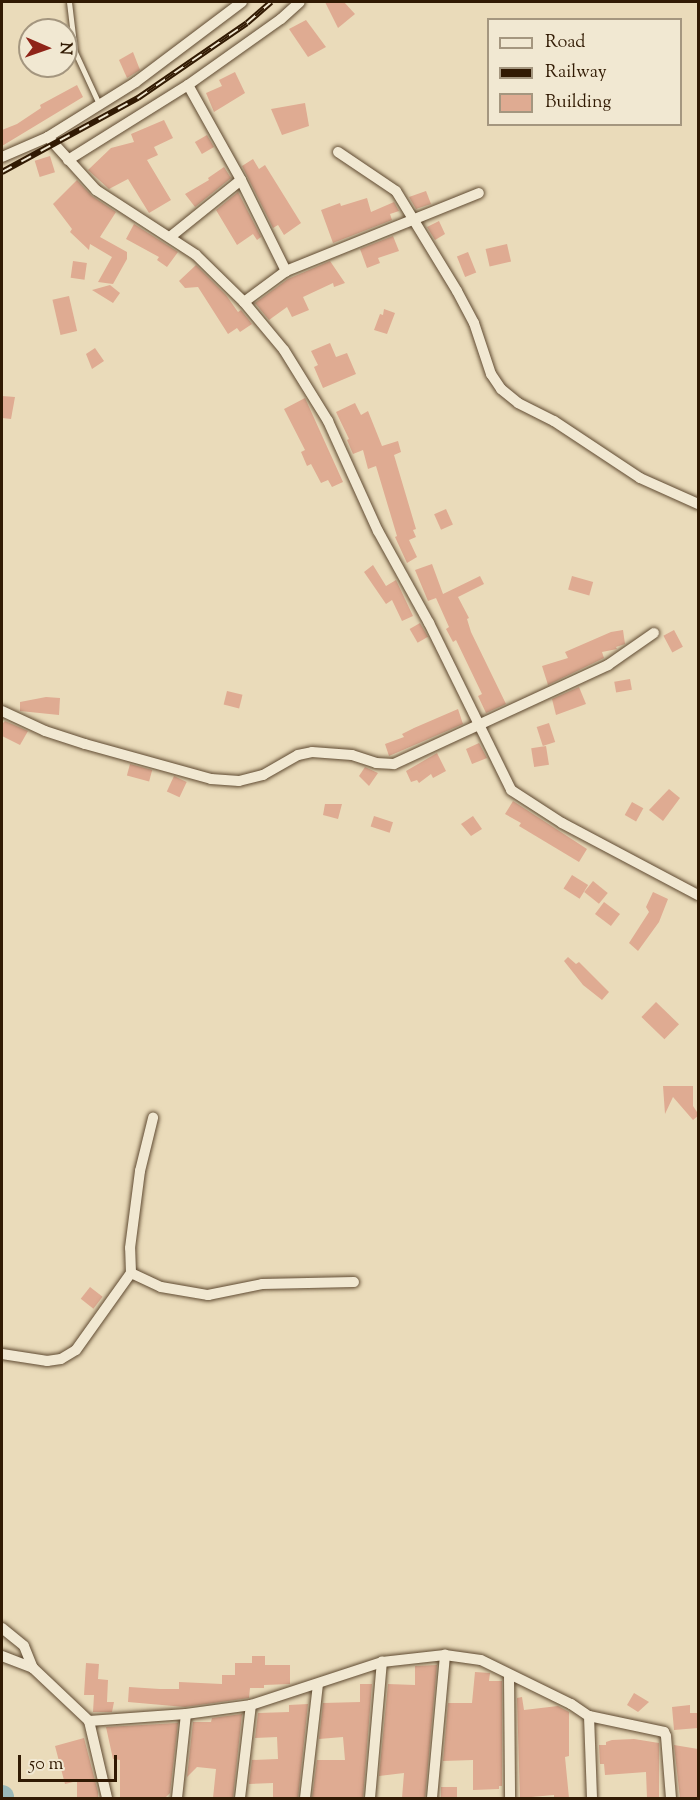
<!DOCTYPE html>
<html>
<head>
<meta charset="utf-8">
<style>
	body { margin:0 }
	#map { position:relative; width:700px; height:1800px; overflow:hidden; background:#eadbba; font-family:"Sorts Mill Goudy",serif }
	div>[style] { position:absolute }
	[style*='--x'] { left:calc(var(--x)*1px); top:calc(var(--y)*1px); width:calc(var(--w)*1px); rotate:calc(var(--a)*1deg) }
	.river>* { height:24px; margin:-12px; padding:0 12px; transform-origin:12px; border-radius:12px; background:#9bb9b9 }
	.building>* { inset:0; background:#dfab92; transform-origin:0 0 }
	.roads { filter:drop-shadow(0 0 2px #5f4a31) drop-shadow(0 0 2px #5f4a31) }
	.service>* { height:5px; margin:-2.5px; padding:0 2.5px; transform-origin:2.5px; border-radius:2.5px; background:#f1e8d2 }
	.minor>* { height:10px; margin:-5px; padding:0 5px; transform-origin:5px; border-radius:5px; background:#f1e8d2 }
	.rail>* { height:6px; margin-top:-3px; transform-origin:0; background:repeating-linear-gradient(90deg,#f1e8d2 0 11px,#311a03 0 22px); box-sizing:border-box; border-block:2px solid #311a03 }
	span { translate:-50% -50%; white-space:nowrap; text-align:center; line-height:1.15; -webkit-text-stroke:4.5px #f1e8d2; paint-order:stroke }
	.frame { position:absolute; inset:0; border:3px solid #311a03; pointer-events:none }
	.legend { position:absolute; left:487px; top:18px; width:195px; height:108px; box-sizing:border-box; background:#f1e8d2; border:2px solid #a4967f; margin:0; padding:8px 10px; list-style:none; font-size:18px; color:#311a03 }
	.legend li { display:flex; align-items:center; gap:12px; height:30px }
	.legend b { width:30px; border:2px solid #a4967f }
	.north { position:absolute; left:18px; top:18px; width:60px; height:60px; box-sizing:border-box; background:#f1e8d2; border:2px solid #a4967f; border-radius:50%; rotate:92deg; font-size:16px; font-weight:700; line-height:24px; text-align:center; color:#311a03 }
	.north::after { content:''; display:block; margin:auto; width:21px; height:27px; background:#8f2418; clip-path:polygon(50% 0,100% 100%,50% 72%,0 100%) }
	.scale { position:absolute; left:18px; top:1755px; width:99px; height:27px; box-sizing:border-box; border:3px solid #311a03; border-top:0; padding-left:8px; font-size:18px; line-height:21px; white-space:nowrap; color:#311a03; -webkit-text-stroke:4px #f1e8d2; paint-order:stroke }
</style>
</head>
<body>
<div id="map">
	<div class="river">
		<i style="--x:2;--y:1797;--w:1;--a:90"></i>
	</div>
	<div class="building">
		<i style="clip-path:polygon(325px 2px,344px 2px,355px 14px,338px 28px)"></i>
		<i style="clip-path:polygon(306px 20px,326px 47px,308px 57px,289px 29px)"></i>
		<i style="clip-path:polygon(133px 52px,140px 70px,127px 78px,119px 60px)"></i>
		<i style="clip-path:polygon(235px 72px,245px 93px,214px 112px,206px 93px,222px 86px,219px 80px)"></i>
		<i style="clip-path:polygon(77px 85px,83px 97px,2px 146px,2px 130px,17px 124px,41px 108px,40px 105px)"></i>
		<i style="clip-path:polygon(305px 103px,309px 126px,282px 135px,271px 109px)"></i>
		<i style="clip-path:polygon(164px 120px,173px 138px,154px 147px,158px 155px,147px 160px,171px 200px,149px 213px,128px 179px,109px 189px,88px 170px,111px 148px,134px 142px,131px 134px)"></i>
		<i style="left:207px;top:135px;width:14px;height:14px;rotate:60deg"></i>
		<i style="left:50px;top:156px;width:17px;height:16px;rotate:73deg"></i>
		<i style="clip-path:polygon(253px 159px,259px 169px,265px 165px,301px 223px,284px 235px,278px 225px,273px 228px,242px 166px)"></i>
		<i style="clip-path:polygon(224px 167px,231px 178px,195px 207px,185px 194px,209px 180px,208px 178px)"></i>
		<i style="clip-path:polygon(77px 180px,92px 196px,116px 212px,100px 237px,127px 252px,127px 259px,113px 284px,98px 282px,112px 257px,90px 244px,89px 250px,70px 232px,72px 229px,53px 204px)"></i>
		<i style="clip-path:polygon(426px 191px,431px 204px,416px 209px,409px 197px)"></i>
		<i style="clip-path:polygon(238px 192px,261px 237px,257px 240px,253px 234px,237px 245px,216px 210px)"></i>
		<i style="clip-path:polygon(367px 198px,371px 212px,394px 202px,399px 211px,390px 214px,392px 220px,333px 243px,321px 210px,340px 203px,341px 206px)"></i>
		<i style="clip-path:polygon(439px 221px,445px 234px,435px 240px,427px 227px)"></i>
		<i style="clip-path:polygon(134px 224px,178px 252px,167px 267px,157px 260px,159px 257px,126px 239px)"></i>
		<i style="clip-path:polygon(393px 236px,399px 251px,378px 258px,380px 263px,367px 268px,360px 249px)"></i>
		<i style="left:507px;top:244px;width:18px;height:22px;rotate:77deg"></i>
		<i style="left:468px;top:252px;width:22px;height:12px;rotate:68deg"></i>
		<i style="left:73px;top:261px;width:14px;height:17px;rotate:8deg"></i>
		<i style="clip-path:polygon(330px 261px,345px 283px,334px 287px,333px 283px,303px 297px,309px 310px,292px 317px,287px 307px,269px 320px,255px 303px,288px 279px)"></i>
		<i style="clip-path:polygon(196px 265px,226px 295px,238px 312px,241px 310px,252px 324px,240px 332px,237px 328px,228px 334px,198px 287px,185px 288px,179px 281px)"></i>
		<i style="clip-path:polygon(110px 285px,120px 293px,113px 303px,92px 290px)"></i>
		<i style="left:69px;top:296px;width:36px;height:17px;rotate:77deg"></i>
		<i style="clip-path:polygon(384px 309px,395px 313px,387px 334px,374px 330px,380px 314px,383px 315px)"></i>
		<i style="clip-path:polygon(330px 343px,336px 357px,347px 353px,356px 374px,323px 388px,314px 367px,318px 365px,311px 351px)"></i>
		<i style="clip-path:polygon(95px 348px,104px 361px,92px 369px,86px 354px)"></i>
		<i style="clip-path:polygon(2px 396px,15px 397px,11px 419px,2px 418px)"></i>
		<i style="clip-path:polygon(305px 398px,343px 482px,332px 487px,328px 480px,321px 483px,311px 464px,307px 466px,301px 452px,305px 450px,284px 409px)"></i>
		<i style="clip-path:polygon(355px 403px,361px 415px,368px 411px,382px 446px,398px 441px,401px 452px,394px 455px,416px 529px,413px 530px,416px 537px,409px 540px,417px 557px,407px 563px,395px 537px,397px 536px,376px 466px,368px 469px,363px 450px,353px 454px,347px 440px,349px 439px,336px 412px)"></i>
		<i style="left:446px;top:509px;width:17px;height:13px;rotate:66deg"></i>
		<i style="clip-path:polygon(432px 564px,443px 594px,480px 576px,484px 584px,458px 597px,469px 618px,467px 619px,471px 632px,506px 704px,486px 713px,478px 696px,482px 694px,456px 640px,453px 642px,446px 629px,449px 627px,436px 598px,428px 601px,415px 570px)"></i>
		<i style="clip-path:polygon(373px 565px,386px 586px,396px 580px,413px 616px,402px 621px,392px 600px,386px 604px,364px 572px)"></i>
		<i style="left:572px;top:576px;width:22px;height:14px;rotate:16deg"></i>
		<i style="left:420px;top:623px;width:16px;height:12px;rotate:60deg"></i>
		<i style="clip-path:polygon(623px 630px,625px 644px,616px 647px,617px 649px,602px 652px,604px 658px,548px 685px,542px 666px,568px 658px,565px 652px,611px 632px)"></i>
		<i style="left:674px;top:630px;width:19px;height:12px;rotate:62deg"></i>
		<i style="left:630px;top:679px;width:11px;height:16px;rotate:80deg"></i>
		<i style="clip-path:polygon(579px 687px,586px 704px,556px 715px,552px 699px)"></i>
		<i style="left:227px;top:691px;width:16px;height:14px;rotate:14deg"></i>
		<i style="clip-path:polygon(46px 697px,60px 698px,59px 715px,20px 711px,20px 702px)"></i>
		<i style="clip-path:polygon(458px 709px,463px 724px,389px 756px,385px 744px,404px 737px,402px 734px,414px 728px)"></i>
		<i style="clip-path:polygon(5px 721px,28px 731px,20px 745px,2px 736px,2px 724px)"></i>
		<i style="left:549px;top:723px;width:20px;height:13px;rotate:72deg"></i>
		<i style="clip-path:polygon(479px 743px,487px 758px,472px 764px,466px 749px)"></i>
		<i style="left:546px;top:746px;width:19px;height:15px;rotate:81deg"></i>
		<i style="clip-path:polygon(437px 753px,446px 771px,433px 778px,431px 774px,419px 783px,417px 780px,411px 782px,406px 771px)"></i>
		<i style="left:130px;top:764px;width:23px;height:12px;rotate:15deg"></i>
		<i style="clip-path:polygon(365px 767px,378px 773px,369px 786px,359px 776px)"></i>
		<i style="left:174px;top:776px;width:14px;height:17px;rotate:25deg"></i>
		<i style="clip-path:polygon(669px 789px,680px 798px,663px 821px,649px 810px)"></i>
		<i style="clip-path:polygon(513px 801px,587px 849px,579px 862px,519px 826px,521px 823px,505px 814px)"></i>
		<i style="left:632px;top:802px;width:13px;height:15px;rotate:29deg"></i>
		<i style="clip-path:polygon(325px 804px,342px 804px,338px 819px,323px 815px)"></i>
		<i style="left:374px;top:816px;width:20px;height:11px;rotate:18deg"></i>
		<i style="clip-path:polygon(473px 816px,482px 829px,471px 836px,461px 824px)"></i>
		<i style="left:572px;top:875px;width:19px;height:16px;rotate:32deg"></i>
		<i style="left:593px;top:881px;width:19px;height:14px;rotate:39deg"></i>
		<i style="clip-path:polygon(653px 892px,668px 899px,659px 922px,638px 951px,629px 943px,649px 912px,646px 907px)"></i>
		<i style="left:604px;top:902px;width:20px;height:15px;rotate:37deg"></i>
		<i style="clip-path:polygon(568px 957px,576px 964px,579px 962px,609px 992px,602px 1000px,583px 985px,564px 961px)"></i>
		<i style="left:656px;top:1002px;width:32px;height:21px;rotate:44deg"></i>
		<i style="clip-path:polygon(663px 1086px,693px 1086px,693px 1106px,699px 1115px,693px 1120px,673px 1097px,665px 1114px)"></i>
		<i style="left:90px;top:1287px;width:16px;height:15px;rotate:38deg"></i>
		<i style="clip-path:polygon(252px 1656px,265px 1656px,265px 1665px,290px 1665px,290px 1684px,264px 1685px,264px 1688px,250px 1688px,249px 1698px,185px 1707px,128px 1702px,129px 1687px,160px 1689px,179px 1689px,179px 1682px,222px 1684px,222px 1675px,235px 1675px,235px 1663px,252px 1663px)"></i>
		<i style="clip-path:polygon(86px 1663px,99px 1664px,98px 1679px,108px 1680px,107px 1702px,114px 1702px,112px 1712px,93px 1712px,94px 1695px,84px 1695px)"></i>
		<i style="clip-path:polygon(437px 1665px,425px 1798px,402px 1798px,404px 1773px,379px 1776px,388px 1684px,415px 1685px,415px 1666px)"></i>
		<i style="clip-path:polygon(475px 1672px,490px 1673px,489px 1681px,502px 1681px,502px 1786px,499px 1786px,499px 1789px,473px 1790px,473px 1760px,443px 1761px,448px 1703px,472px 1703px)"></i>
		<i style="clip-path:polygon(360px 1684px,372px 1684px,363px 1798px,312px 1798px,317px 1760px,345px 1760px,343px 1737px,319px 1739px,323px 1703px,360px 1702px)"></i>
		<i style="clip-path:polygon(634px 1693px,649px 1702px,638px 1712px,627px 1705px)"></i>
		<i style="clip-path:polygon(522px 1697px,524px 1710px,558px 1706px,569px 1712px,569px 1756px,565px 1757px,569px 1798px,554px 1798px,554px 1795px,520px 1798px,517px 1698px)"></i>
		<i style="clip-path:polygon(308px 1704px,298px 1798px,273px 1798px,273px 1783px,249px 1784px,252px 1760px,278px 1759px,277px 1737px,255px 1738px,258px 1713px,289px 1712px,289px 1705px)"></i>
		<i style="clip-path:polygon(690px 1705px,690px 1713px,697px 1713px,698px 1728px,674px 1730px,672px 1707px)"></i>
		<i style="clip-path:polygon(242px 1714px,233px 1798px,213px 1798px,216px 1769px,197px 1767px,187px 1777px,193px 1722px,211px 1722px,212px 1718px)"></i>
		<i style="clip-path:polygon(178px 1723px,170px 1793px,165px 1798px,120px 1798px,120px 1760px,113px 1759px,106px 1727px)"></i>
		<i style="clip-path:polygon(84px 1738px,98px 1792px,98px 1798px,77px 1798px,77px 1781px,65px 1784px,55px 1746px)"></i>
		<i style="clip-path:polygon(634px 1739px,659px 1743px,659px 1798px,647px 1798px,646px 1772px,605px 1775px,604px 1764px,600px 1764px,599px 1745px,606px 1745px,606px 1742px,612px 1740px)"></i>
		<i style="clip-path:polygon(674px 1745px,698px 1749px,699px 1798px,680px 1798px)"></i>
		<i style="left:441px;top:1787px;width:16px;height:11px"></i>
	</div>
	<div class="roads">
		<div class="service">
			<i style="--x:69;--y:2;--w:50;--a:83.2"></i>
			<i style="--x:75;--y:52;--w:57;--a:65.2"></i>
		</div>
		<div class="minor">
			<i style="--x:242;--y:2;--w:133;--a:143"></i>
			<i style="--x:136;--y:82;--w:104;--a:148"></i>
			<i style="--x:48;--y:137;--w:72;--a:47.8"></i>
			<i style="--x:96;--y:190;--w:119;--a:33"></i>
			<i style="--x:196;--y:255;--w:67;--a:44.4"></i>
			<i style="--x:244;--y:302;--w:62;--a:50.2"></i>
			<i style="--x:284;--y:350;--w:84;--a:58.2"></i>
			<i style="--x:328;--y:421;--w:121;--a:65.6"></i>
			<i style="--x:378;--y:531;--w:105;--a:61"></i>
			<i style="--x:429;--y:623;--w:186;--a:63.8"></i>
			<i style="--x:511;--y:790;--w:61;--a:32.9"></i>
			<i style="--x:562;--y:823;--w:154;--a:27.9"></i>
			<i style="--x:188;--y:85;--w:109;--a:60.8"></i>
			<i style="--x:241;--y:180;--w:102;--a:63.7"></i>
			<i style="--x:338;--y:152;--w:70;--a:33.9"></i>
			<i style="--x:396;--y:191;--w:117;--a:58.6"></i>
			<i style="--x:457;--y:291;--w:36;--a:62"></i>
			<i style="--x:474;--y:323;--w:54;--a:71.6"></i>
			<i style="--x:491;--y:374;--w:18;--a:56"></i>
			<i style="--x:501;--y:389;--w:22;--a:39"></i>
			<i style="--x:518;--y:403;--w:40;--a:26.6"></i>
			<i style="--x:554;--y:421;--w:103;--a:33.5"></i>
			<i style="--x:640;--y:478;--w:64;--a:24.1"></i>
			<i style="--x:2;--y:157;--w:50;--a:-23.5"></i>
			<i style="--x:68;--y:160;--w:142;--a:-32"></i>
			<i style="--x:188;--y:85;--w:114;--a:-35.4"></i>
			<i style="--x:281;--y:19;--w:25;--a:-42"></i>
			<i style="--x:170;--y:237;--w:91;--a:-38.8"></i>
			<i style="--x:244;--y:302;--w:52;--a:-36.4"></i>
			<i style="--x:286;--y:271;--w:208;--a:-22"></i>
			<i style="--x:2;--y:711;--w:47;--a:24.9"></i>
			<i style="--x:45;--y:731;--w:42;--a:18"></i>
			<i style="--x:85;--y:744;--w:131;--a:15.5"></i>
			<i style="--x:211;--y:779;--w:28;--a:4"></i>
			<i style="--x:239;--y:781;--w:25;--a:-14"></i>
			<i style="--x:263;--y:775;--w:40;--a:-29.7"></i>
			<i style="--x:298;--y:755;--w:14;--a:-12"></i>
			<i style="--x:312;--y:752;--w:40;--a:4.3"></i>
			<i style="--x:352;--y:755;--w:25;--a:18"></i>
			<i style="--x:376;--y:763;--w:18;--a:3"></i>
			<i style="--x:394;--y:764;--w:236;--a:-24.8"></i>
			<i style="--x:608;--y:665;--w:56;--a:-34.8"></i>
			<i style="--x:131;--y:1273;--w:33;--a:25"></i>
			<i style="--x:161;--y:1287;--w:48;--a:9.7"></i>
			<i style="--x:208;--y:1295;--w:55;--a:-11.5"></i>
			<i style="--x:262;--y:1284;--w:92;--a:-1.2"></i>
			<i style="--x:2;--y:1354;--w:46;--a:8.8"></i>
			<i style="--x:47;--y:1361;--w:14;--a:-8"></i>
			<i style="--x:61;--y:1359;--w:17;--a:-31"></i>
			<i style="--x:76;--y:1350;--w:95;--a:-54.5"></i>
			<i style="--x:131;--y:1273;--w:25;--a:-92"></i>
			<i style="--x:130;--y:1248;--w:78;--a:-82.6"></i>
			<i style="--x:140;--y:1171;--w:55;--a:-76.2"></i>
			<i style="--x:2;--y:1628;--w:28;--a:39"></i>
			<i style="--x:24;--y:1646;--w:24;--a:68"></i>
			<i style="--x:2;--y:1656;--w:33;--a:21"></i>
			<i style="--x:33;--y:1668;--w:77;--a:43.4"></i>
			<i style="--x:509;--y:1675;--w:123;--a:89.5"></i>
			<i style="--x:589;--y:1716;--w:82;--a:87.9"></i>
			<i style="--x:89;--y:1721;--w:97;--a:-4.1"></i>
			<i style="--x:186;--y:1714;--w:66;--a:-7.9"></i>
			<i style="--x:251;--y:1705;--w:138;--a:-18.2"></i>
			<i style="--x:382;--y:1662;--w:63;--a:-6.3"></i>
			<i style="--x:445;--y:1655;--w:36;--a:8"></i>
			<i style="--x:481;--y:1660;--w:100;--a:26.1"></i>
			<i style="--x:571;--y:1704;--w:22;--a:34"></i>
			<i style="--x:589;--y:1716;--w:77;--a:12"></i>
			<i style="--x:664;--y:1732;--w:4;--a:63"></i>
			<i style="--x:666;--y:1736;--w:62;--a:85.4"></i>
			<i style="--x:89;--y:1721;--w:79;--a:76.8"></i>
			<i style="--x:177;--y:1798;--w:84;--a:-83.9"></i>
			<i style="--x:240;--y:1798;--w:94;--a:-83.3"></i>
			<i style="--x:305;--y:1798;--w:115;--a:-83.5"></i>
			<i style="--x:370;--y:1798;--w:137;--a:-85"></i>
			<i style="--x:432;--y:1798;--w:144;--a:-84.8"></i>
		</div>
	</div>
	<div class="rail">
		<i style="--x:2;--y:172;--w:155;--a:-28.6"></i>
		<i style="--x:138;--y:98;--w:132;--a:-34.5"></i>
		<i style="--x:247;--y:23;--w:32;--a:-41"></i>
	</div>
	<div class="frame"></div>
	<ul class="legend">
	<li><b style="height:8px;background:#f1e8d2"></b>Road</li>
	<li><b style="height:8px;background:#311a03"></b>Railway</li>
	<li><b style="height:16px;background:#dfab92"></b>Building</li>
	</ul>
	<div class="north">N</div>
	<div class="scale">50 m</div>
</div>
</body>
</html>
